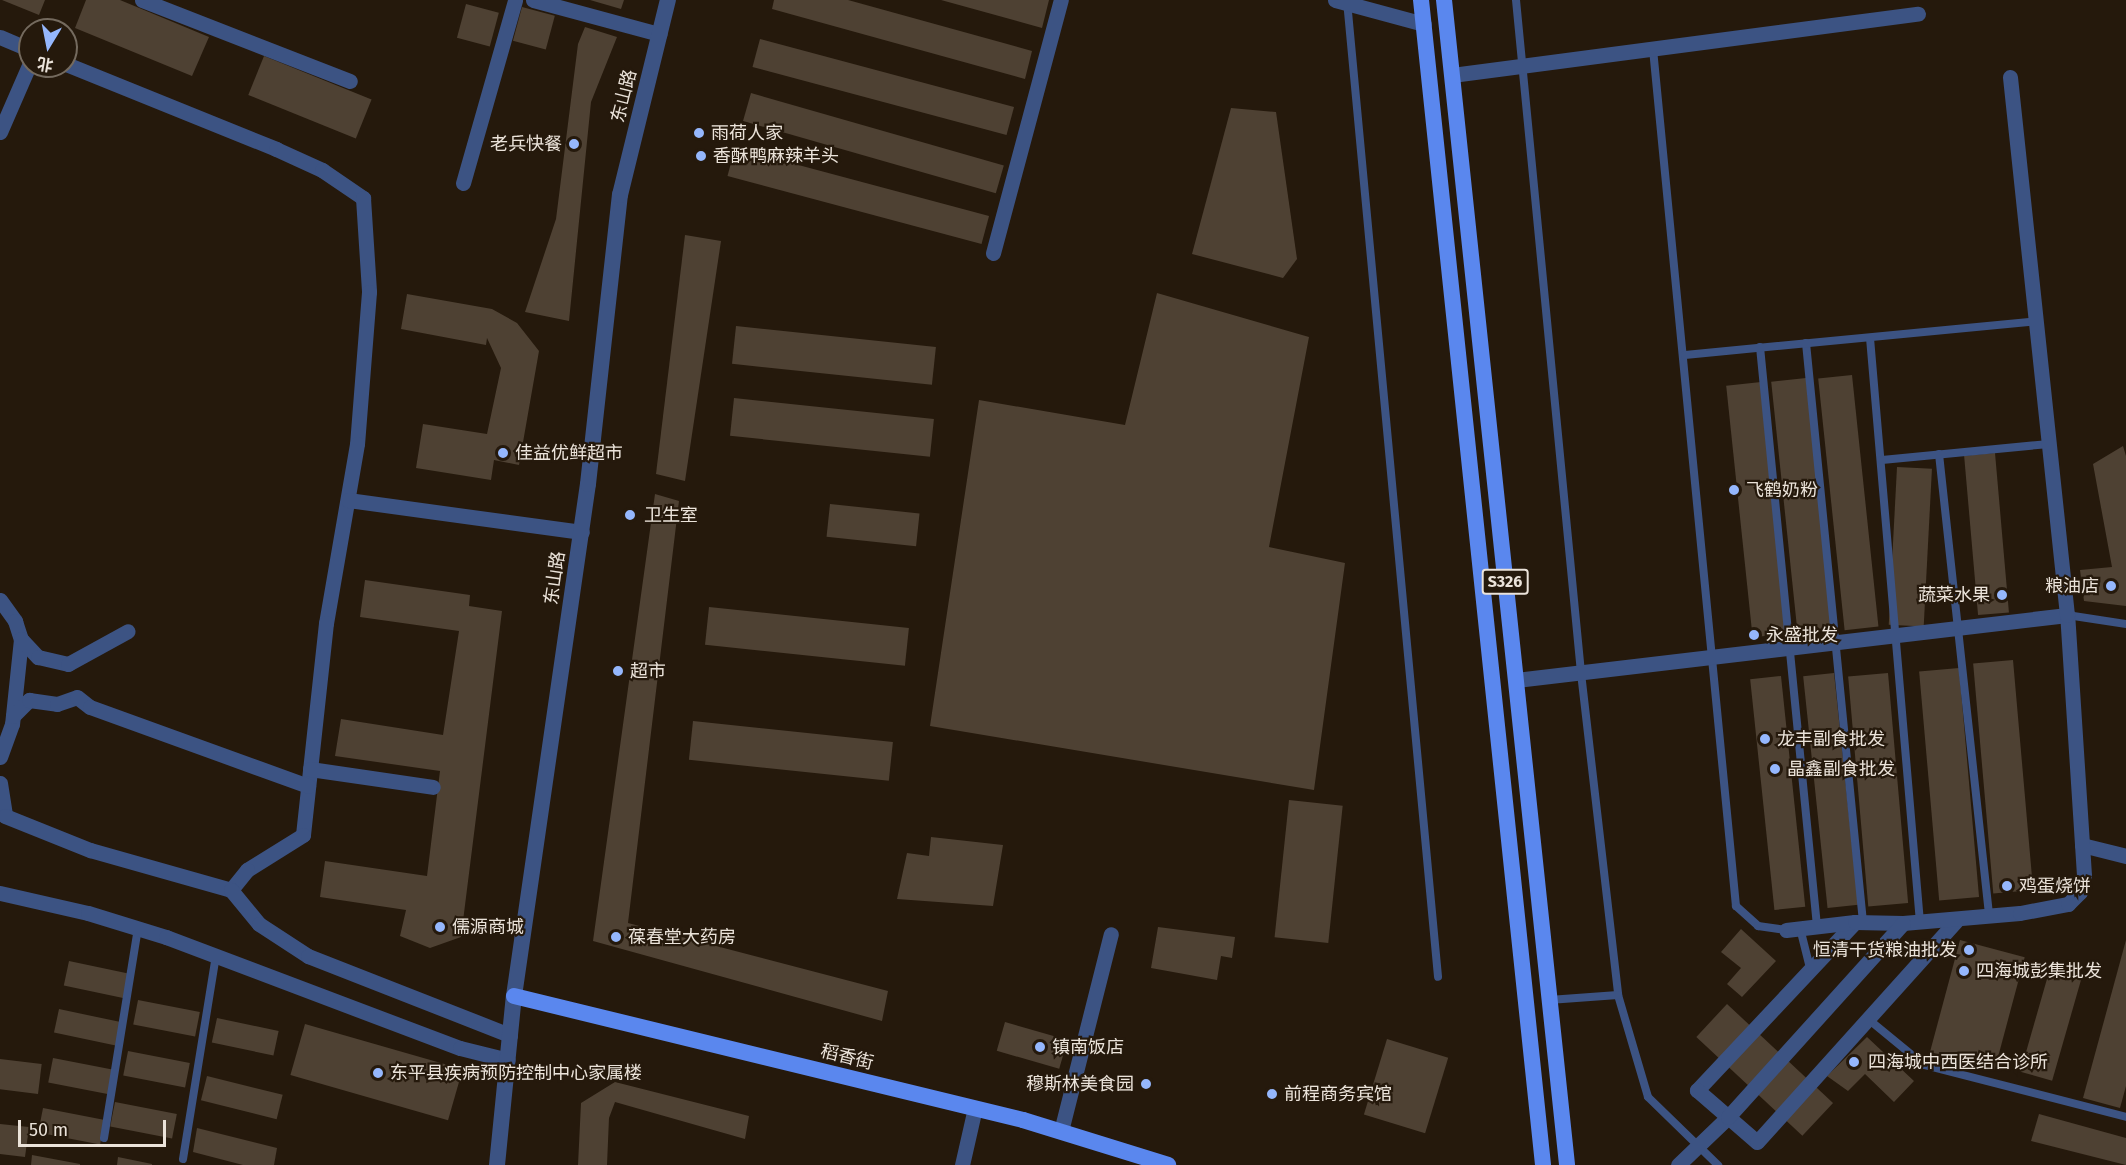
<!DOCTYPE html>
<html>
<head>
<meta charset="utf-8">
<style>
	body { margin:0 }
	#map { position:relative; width:2126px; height:1165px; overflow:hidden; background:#25190c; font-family:"Fira Sans","Noto Sans SC",sans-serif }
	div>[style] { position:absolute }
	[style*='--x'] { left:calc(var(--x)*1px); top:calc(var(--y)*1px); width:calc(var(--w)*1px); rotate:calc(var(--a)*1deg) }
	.building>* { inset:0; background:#4e4133; transform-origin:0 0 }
	.service>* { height:8px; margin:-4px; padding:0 4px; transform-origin:4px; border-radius:4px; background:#3c5383 }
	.minor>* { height:15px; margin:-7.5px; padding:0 7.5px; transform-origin:7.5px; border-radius:7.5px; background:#3c5383 }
	.tertiary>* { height:16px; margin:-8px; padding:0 8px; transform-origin:8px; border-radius:8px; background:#3c5383 }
	.primary>* { height:16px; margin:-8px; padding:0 8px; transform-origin:8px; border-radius:8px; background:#5a87ee }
	.dots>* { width:16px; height:16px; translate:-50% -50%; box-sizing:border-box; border:3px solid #25190c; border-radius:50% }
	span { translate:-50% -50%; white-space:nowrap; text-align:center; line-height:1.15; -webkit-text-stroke:4.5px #25190c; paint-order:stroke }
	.shield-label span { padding:2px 4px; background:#25190c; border:2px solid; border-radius:4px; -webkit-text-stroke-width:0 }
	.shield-label { font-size:16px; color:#ebe3da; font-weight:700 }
	.street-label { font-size:18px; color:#ebe3da }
	.poi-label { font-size:18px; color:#ebe3da }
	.left { translate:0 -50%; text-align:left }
	.right { translate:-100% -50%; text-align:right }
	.north { position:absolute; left:18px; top:18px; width:60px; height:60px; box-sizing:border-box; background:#25190c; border:2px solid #746a5e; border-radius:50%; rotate:190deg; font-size:16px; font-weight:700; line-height:24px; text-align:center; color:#ebe3da }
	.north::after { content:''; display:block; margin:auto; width:21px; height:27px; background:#95b7fd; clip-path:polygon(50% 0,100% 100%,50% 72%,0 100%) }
	.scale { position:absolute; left:18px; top:1120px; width:148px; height:27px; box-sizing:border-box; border:3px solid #ebe3da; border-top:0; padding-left:8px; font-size:18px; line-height:21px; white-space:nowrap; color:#ebe3da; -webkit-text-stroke:4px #25190c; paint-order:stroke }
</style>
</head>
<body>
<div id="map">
	<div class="building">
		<i style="clip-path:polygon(2px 0,45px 0,39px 15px)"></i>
		<i style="clip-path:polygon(86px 0,120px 0,209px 37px,192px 76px,75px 28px)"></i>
		<i style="clip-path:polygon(590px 0,624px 0,621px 9px)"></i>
		<i style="clip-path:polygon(774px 0,848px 0,1032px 51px,1025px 79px,772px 9px)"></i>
		<i style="clip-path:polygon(941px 0,1049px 0,1042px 28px)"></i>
		<i style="left:466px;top:4px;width:34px;height:35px;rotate:15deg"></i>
		<i style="left:522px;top:7px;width:34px;height:35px;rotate:15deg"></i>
		<i style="clip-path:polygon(585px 27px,617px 37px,591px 102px,569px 321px,525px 312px,556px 219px,578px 44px)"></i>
		<i style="left:760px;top:39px;width:263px;height:29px;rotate:15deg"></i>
		<i style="left:264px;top:56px;width:116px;height:42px;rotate:22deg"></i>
		<i style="left:751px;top:93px;width:263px;height:29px;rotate:16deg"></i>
		<i style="clip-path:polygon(1231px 108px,1276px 112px,1297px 259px,1283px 278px,1192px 254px)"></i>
		<i style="left:735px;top:148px;width:263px;height:29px;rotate:15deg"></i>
		<i style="clip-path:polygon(685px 235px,721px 241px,685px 481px,656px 474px)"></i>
		<i style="clip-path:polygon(1157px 293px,1309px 337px,1269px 547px,1345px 563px,1314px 790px,930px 726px,979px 400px,1125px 425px)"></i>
		<i style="clip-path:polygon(407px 294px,492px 309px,517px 323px,539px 351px,519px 465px,494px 460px,491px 480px,416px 468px,423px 424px,487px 434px,501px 368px,487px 338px,486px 345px,401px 329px)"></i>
		<i style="left:736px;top:326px;width:201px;height:38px;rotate:6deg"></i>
		<i style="left:1852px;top:375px;width:253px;height:34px;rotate:84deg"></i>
		<i style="left:1806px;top:378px;width:253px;height:35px;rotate:84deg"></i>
		<i style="left:1761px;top:382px;width:253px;height:35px;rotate:84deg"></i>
		<i style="left:734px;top:398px;width:201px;height:38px;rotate:6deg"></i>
		<i style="clip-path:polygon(2123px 446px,2126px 456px,2126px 606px,2084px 601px,2080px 570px,2112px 567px,2093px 464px)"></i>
		<i style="left:1995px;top:453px;width:160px;height:31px;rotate:85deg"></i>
		<i style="left:1897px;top:467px;width:35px;height:158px;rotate:3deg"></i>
		<i style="clip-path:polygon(655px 494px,679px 501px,628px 923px,888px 991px,882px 1021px,593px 941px)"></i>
		<i style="left:830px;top:504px;width:90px;height:33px;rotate:6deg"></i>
		<i style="clip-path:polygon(365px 580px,470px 595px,469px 606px,502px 611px,461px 937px,430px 948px,400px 936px,406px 910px,320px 897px,325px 861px,427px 876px,440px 771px,335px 756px,341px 719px,443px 735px,459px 631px,360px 617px)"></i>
		<i style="left:709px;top:607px;width:201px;height:38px;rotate:6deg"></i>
		<i style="left:2013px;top:660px;width:231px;height:40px;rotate:85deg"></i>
		<i style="left:1959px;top:668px;width:230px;height:40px;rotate:85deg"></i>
		<i style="left:1834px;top:673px;width:233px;height:31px;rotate:84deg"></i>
		<i style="left:1888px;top:673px;width:231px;height:40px;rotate:85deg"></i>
		<i style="left:1781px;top:676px;width:232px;height:31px;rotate:84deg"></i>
		<i style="left:693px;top:721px;width:201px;height:39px;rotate:6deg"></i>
		<i style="left:1289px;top:800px;width:54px;height:138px;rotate:6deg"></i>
		<i style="clip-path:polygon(931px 837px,1003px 845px,993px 906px,897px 899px,907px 853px,929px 856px)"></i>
		<i style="clip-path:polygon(1158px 927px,1235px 937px,1232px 958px,1221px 956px,1217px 980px,1151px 968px)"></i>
		<i style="clip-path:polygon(1741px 929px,1776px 961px,1742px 997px,1727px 984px,1741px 968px,1721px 952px)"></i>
		<i style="left:1960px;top:940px;width:67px;height:116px;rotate:15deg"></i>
		<i style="clip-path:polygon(2126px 940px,2126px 1086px,2120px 1108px,2083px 1098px)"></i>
		<i style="left:69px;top:961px;width:63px;height:25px;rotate:12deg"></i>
		<i style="left:2051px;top:965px;width:33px;height:111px;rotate:16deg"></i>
		<i style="left:138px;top:1000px;width:63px;height:25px;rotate:11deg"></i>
		<i style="left:1727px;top:1004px;width:145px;height:45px;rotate:43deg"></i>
		<i style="left:59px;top:1009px;width:63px;height:24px;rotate:12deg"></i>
		<i style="left:217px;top:1018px;width:63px;height:25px;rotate:12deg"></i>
		<i style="left:1005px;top:1022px;width:65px;height:30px;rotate:16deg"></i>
		<i style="left:305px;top:1024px;width:164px;height:53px;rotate:16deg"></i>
		<i style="clip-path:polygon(1867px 1037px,1914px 1081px,1894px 1102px,1865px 1074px,1848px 1091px,1827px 1076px)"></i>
		<i style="left:1387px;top:1039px;width:64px;height:79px;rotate:17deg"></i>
		<i style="left:128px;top:1051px;width:63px;height:25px;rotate:11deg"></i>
		<i style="left:53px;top:1058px;width:63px;height:25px;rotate:11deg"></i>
		<i style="left:0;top:1059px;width:42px;height:30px;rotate:7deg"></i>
		<i style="left:207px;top:1076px;width:78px;height:25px;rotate:14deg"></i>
		<i style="clip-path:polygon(615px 1082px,749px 1116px,745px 1139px,615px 1102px,609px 1118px,607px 1165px,578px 1165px,581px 1103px)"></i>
		<i style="left:115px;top:1102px;width:63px;height:25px;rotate:11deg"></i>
		<i style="left:43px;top:1108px;width:63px;height:25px;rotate:11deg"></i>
		<i style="clip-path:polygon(2039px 1114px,2126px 1138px,2126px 1165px,2031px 1141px)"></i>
		<i style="clip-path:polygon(0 1124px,29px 1127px,25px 1157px,0 1154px)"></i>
		<i style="clip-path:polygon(197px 1128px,277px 1148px,274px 1165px,243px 1165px,193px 1152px)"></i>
		<i style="clip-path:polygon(32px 1155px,80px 1164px,80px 1165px,31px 1165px)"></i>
		<i style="clip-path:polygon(118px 1157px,152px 1164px,152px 1165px,117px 1165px)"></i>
	</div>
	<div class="service">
		<i style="--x:1516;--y:0;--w:676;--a:84.48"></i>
		<i style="--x:1581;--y:673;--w:324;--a:83.4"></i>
		<i style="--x:1618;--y:995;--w:106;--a:73.6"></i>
		<i style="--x:1648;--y:1097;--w:98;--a:44.2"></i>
		<i style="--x:1347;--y:1;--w:980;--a:84.67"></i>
		<i style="--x:1653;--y:49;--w:861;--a:84.47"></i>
		<i style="--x:1736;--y:906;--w:30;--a:42"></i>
		<i style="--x:1758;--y:926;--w:28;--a:8"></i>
		<i style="--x:1870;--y:338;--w:586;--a:85.11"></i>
		<i style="--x:1806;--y:343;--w:582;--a:84.38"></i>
		<i style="--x:1760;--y:347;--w:582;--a:84.38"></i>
		<i style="--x:1685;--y:355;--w:353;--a:-5.5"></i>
		<i style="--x:1939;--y:454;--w:465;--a:83.8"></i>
		<i style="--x:1882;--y:460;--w:168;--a:-5.5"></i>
		<i style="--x:2067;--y:615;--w:60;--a:8.7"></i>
		<i style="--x:1800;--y:928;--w:41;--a:76"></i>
		<i style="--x:1549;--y:1000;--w:69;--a:-4.1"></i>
		<i style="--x:1868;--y:1019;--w:72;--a:39.4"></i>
		<i style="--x:1924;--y:1065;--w:209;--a:14.4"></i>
		<i style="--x:104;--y:1138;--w:212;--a:-80.8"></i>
		<i style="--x:183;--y:1159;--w:206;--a:-80.8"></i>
	</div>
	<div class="minor">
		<i style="--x:142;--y:0;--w:223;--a:21.3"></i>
		<i style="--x:533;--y:0;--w:131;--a:15.1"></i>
		<i style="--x:1335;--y:0;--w:92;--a:15.1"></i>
		<i style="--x:0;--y:37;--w:33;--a:23"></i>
		<i style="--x:66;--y:64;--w:227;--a:22"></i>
		<i style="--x:276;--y:149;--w:51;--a:24.5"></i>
		<i style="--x:322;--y:170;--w:50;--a:34.3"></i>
		<i style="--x:363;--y:198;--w:94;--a:86.3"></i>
		<i style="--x:369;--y:292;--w:152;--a:94.5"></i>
		<i style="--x:357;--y:444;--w:182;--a:99.8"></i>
		<i style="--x:326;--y:623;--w:213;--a:96.2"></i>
		<i style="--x:303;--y:835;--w:66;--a:148"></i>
		<i style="--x:247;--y:870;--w:26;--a:129"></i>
		<i style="--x:1452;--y:75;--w:470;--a:-7.5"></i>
		<i style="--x:0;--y:132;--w:75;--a:-66.5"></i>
		<i style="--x:463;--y:183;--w:190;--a:-74.1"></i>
		<i style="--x:993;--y:253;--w:262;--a:-75"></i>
		<i style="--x:348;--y:500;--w:236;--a:7.8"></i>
		<i style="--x:0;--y:600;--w:26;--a:54"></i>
		<i style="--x:15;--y:621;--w:19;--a:72"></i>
		<i style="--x:21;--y:639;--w:85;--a:96"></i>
		<i style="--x:12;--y:724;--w:35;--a:110"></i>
		<i style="--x:21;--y:639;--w:25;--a:47"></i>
		<i style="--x:38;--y:657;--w:31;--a:13"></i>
		<i style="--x:68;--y:664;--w:68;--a:-28.8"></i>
		<i style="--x:1516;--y:680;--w:555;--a:-6.73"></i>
		<i style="--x:13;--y:716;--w:23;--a:-45"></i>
		<i style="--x:29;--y:700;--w:28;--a:8"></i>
		<i style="--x:57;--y:704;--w:21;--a:-19"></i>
		<i style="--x:77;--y:697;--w:16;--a:38"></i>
		<i style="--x:90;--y:707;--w:232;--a:19.9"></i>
		<i style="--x:310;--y:769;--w:124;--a:8.3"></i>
		<i style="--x:0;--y:783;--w:33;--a:81"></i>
		<i style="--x:5;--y:816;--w:92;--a:21.8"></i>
		<i style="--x:90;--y:850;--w:147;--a:15.8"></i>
		<i style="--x:231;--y:890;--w:44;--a:50.5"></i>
		<i style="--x:259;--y:924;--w:59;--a:33.1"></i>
		<i style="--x:308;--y:956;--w:217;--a:21.4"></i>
		<i style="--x:2082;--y:845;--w:45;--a:14"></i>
		<i style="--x:0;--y:893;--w:90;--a:12.8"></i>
		<i style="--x:88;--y:913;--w:82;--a:17.1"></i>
		<i style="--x:166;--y:937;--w:314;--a:20.7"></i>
		<i style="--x:460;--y:1048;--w:49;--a:14"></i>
		<i style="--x:1855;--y:922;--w:231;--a:133.2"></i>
		<i style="--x:1697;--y:1090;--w:79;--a:40.9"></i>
		<i style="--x:1757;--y:1142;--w:299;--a:-48"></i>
		<i style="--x:1786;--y:930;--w:69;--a:-6.6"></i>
		<i style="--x:1855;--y:922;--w:48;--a:1.2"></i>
		<i style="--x:1903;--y:923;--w:117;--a:-4.9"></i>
		<i style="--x:2020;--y:913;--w:49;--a:-10.6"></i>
		<i style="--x:2068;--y:904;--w:17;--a:-45"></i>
		<i style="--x:2080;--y:892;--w:17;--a:-77"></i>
		<i style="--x:2084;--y:875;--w:261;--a:-93.7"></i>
		<i style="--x:2067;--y:615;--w:541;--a:-96.05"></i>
		<i style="--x:1061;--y:1131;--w:203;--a:-75.8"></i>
		<i style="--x:962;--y:1165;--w:58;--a:-77.2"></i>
		<i style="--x:1678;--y:1165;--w:69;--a:-43.8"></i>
		<i style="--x:1728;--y:1117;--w:261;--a:-47.9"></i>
	</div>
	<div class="tertiary">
		<i style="--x:497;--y:1165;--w:170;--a:-84.3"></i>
		<i style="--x:514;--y:996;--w:517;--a:-81.78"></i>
		<i style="--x:588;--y:484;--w:291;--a:-83.7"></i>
		<i style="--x:620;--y:195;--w:201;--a:-76.2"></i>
	</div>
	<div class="primary">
		<i style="--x:1421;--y:0;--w:1171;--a:84.02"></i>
		<i style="--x:1444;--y:0;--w:1171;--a:83.97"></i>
		<i style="--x:514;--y:996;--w:524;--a:13.69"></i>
		<i style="--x:1023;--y:1120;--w:152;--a:17.2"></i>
	</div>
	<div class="dots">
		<i style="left:699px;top:133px;background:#95b7fd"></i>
		<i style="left:574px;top:144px;background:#95b7fd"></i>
		<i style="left:701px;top:156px;background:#95b7fd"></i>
		<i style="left:503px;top:453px;background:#95b7fd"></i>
		<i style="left:1734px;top:490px;background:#95b7fd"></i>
		<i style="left:630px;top:515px;background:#95b7fd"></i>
		<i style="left:2111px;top:586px;background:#95b7fd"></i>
		<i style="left:2002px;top:595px;background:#95b7fd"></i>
		<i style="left:1754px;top:635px;background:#95b7fd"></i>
		<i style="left:618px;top:671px;background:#95b7fd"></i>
		<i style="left:1765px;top:739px;background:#95b7fd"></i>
		<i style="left:1775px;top:769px;background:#95b7fd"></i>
		<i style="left:2007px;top:886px;background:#95b7fd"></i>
		<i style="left:440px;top:927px;background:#95b7fd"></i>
		<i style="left:616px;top:937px;background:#95b7fd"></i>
		<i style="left:1969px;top:950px;background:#95b7fd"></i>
		<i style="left:1964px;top:971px;background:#95b7fd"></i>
		<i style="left:1040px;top:1047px;background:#95b7fd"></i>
		<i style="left:1854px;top:1062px;background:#95b7fd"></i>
		<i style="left:378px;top:1073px;background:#95b7fd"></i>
		<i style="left:1146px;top:1084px;background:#95b7fd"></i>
		<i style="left:1272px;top:1094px;background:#95b7fd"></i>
	</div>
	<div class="shield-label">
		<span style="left:1505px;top:582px">S326</span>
	</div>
	<div class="street-label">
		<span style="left:624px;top:96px;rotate:-76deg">东山路</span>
		<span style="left:555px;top:578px;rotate:-82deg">东山路</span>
		<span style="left:847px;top:1057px;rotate:14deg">稻香街</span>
	</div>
	<div class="poi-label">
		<span class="left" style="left:711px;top:133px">雨荷人家</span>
		<span class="right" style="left:562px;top:144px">老兵快餐</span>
		<span class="left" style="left:713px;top:156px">香酥鸭麻辣羊头</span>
		<span class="left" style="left:515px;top:453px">佳益优鲜超市</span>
		<span class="left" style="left:1746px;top:490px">飞鹤奶粉</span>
		<span class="left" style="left:644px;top:515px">卫生室</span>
		<span class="right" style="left:2099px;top:586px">粮油店</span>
		<span class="right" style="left:1990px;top:595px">蔬菜水果</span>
		<span class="left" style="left:1766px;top:635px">永盛批发</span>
		<span class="left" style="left:630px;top:671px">超市</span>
		<span class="left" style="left:1777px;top:739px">龙丰副食批发</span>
		<span class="left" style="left:1787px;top:769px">晶鑫副食批发</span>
		<span class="left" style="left:2019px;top:886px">鸡蛋烧饼</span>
		<span class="left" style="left:452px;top:927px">儒源商城</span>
		<span class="left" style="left:628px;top:937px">葆春堂大药房</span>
		<span class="right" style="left:1957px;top:950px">恒清干货粮油批发</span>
		<span class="left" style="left:1976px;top:971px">四海城彭集批发</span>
		<span class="left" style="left:1052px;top:1047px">镇南饭店</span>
		<span class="left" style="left:1868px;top:1062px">四海城中西医结合诊所</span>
		<span class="left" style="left:390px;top:1073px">东平县疾病预防控制中心家属楼</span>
		<span class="right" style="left:1134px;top:1084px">穆斯林美食园</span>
		<span class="left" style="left:1284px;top:1094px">前程商务宾馆</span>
	</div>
	<div class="north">北</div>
	<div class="scale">50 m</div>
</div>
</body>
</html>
